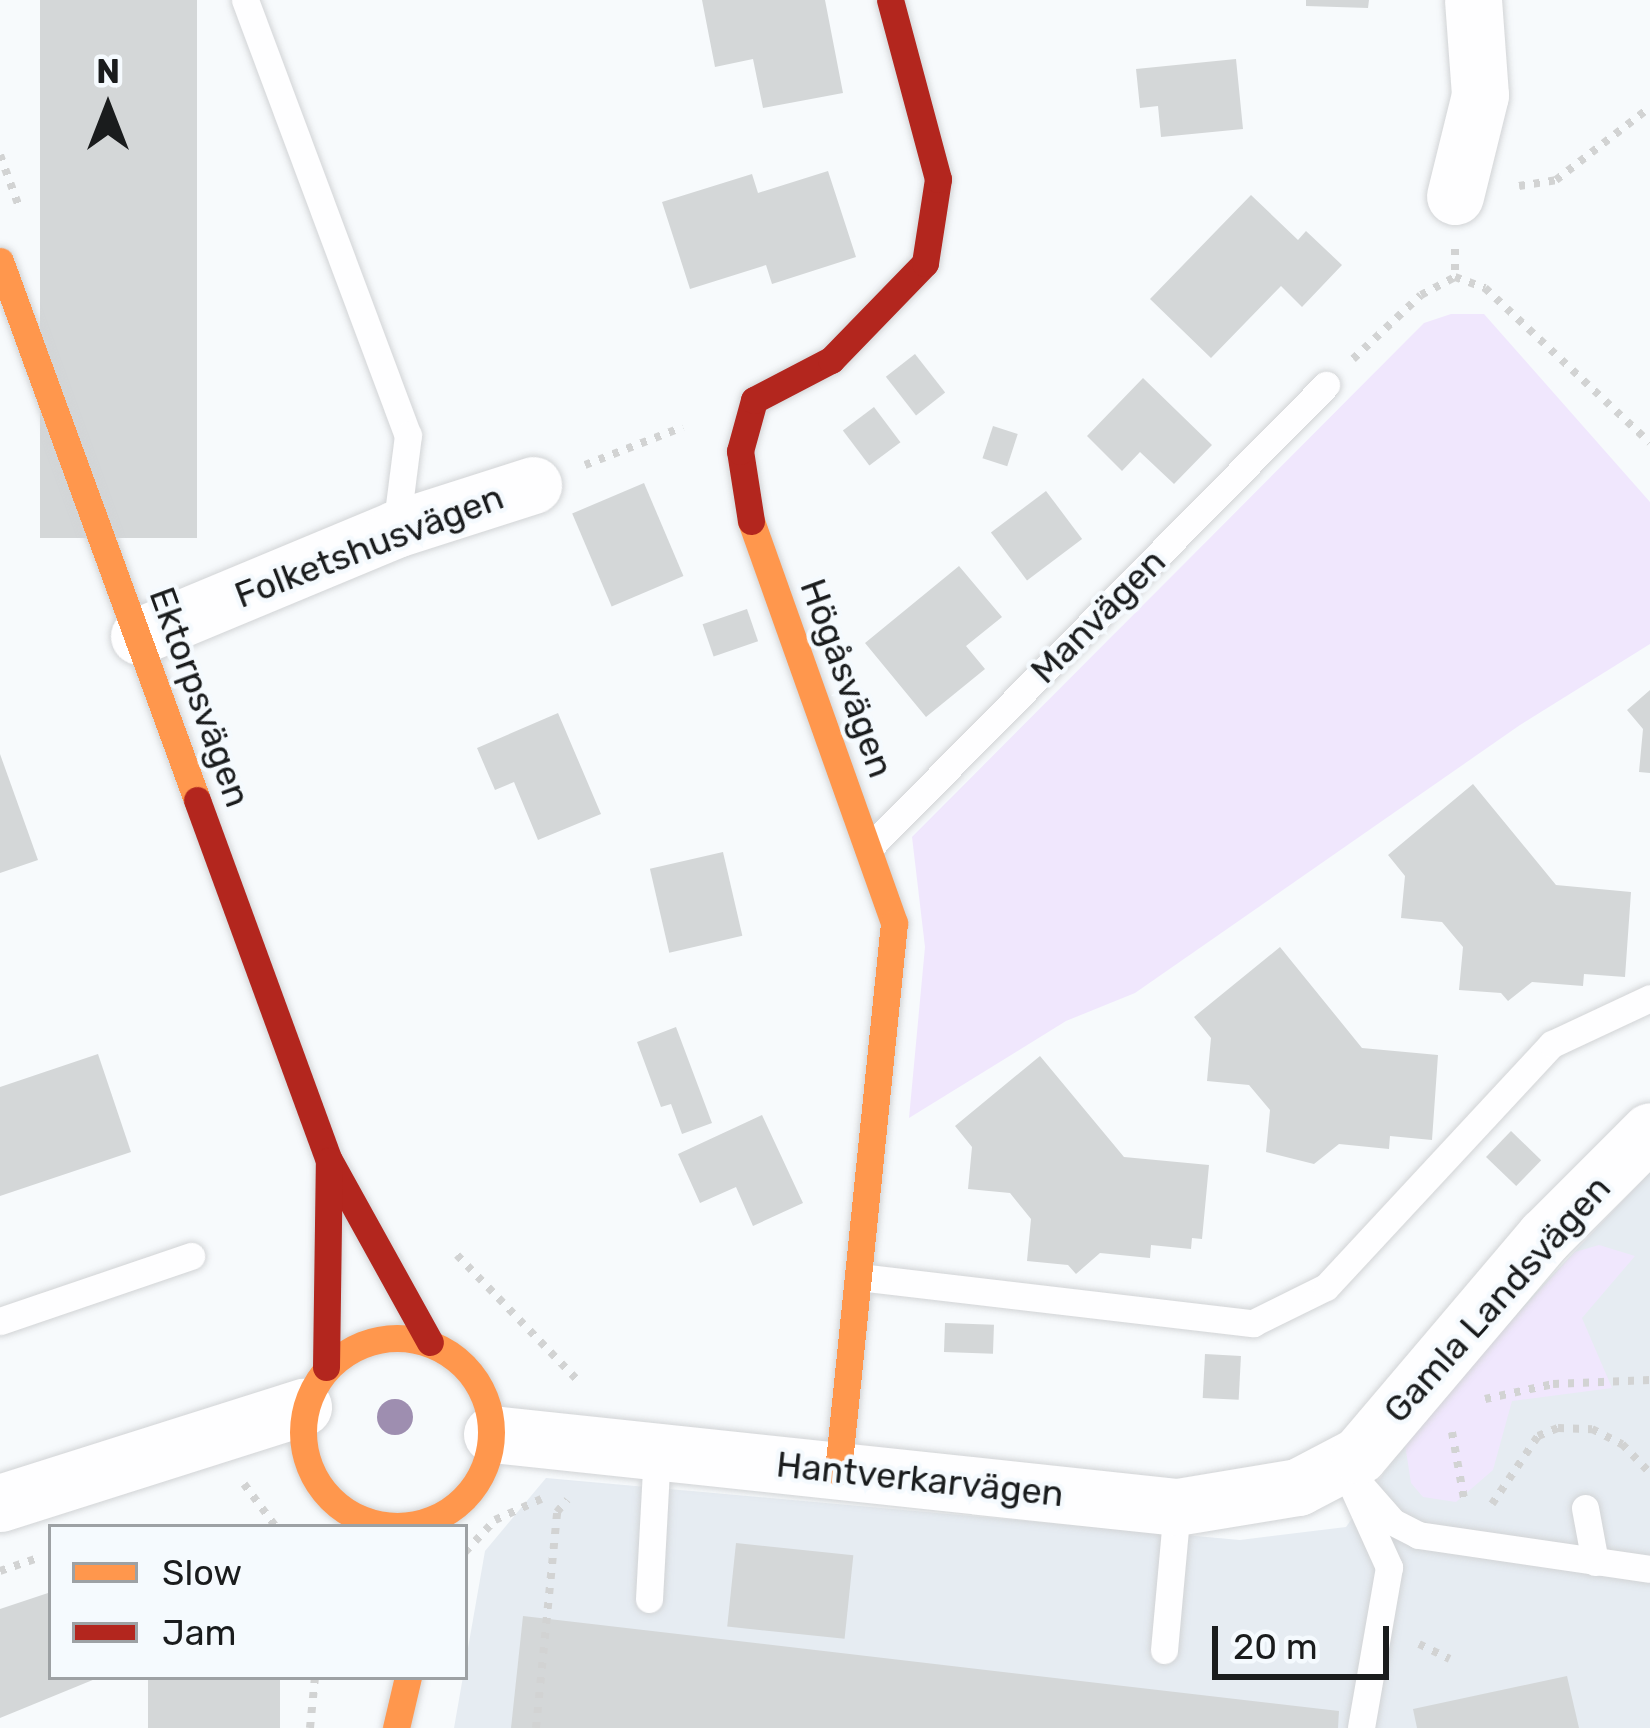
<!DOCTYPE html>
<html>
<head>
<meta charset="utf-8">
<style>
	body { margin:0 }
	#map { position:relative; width:1650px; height:1728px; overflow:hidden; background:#f7fafc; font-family:Rubik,sans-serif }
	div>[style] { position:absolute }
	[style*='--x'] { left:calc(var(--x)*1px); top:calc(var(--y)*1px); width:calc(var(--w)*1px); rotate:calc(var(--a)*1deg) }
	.built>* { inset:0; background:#e6ecf2 }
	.green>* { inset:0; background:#f0e7fd }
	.building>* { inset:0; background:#d4d7d8; transform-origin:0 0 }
	.path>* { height:8px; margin-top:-4px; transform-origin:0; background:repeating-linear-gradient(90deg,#d2d3d3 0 6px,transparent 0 15px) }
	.roads { filter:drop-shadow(0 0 3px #d2d4d6) drop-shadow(0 0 3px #d2d4d6) }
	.lane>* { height:27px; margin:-13.5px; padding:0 13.5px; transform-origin:13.5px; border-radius:13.5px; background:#fefeff }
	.street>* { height:57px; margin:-28.5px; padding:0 28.5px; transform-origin:28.5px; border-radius:28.5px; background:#fefeff }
	.slow>* { height:27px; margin:-13.5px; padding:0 13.5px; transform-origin:13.5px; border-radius:13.5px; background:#ff974d }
	.slow>.ring { margin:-13.5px; padding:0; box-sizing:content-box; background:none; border:27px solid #ff974d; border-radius:50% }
	.jam>* { height:27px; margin:-13.5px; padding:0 13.5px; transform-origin:13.5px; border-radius:13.5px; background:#b3261e }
	.trees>* { width:36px; height:36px; margin:-18px; border-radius:50%; background:#9e8eb0 }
	span { translate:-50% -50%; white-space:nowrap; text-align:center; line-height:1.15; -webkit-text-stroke:9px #f5fafe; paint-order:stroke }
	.street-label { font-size:36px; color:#1a1c1d }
	.legend { position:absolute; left:48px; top:1524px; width:420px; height:156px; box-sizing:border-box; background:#f5fafe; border:3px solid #9da1a4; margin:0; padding:15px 21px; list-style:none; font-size:36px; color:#1a1c1d }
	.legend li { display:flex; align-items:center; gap:24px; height:60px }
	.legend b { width:60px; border:3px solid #9da1a4 }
	.north { position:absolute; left:48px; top:48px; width:120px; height:120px; -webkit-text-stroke:9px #f5fafe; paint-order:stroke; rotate:0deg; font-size:33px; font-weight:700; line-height:48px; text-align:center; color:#1a1c1d }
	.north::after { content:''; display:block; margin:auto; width:42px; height:54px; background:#1a1c1d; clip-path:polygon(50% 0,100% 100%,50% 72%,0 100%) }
	.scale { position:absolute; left:1212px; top:1626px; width:177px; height:54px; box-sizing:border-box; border:6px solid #1a1c1d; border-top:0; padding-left:15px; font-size:36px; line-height:42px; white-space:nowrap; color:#1a1c1d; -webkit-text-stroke:9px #f5fafe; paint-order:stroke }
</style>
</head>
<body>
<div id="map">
	<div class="built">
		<i style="clip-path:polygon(1650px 1172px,1650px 1728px,454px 1728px,485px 1551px,546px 1478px,1240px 1540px,1346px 1527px,1438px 1396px)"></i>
	</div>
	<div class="green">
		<i style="clip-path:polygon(1451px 314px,1484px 314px,1650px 502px,1650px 644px,1520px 725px,1135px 993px,1066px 1021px,909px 1118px,925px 947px,912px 837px,1424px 323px)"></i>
		<i style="clip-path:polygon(1599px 1245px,1635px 1256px,1582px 1318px,1612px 1388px,1512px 1401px,1493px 1470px,1456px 1502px,1423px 1497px,1411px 1483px,1404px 1438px,1575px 1252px)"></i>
	</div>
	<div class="building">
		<i style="left:40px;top:0;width:157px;height:538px"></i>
		<i style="clip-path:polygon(702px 0,825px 0,843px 93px,763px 108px,753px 59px,715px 67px)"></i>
		<i style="clip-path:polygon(1306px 0,1369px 0,1368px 8px,1306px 6px)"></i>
		<i style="clip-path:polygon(1236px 59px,1243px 129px,1161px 137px,1158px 106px,1140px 108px,1136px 69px)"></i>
		<i style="clip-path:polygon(828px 171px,856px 257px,772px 284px,766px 265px,690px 289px,662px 202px,752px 174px,758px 193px)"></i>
		<i style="clip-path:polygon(1251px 195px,1298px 240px,1306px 231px,1342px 265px,1302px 307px,1281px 286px,1211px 358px,1150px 299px)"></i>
		<i style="left:915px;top:354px;width:49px;height:37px;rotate:52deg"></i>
		<i style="clip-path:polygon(1143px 378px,1212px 445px,1174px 484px,1140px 452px,1122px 471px,1087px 436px)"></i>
		<i style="left:874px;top:407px;width:44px;height:39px;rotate:53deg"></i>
		<i style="left:993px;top:426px;width:26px;height:34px;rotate:18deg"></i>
		<i style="left:644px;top:483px;width:101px;height:78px;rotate:67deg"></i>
		<i style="left:1046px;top:491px;width:60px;height:69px;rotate:53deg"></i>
		<i style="clip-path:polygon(959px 566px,1002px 617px,966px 646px,985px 669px,926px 717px,865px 643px)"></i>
		<i style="left:747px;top:609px;width:34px;height:47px;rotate:71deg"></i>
		<i style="clip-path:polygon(1650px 690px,1650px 773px,1639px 772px,1643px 729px,1627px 710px)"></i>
		<i style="clip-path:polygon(558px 713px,601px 814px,538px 840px,514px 782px,495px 790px,477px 748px)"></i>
		<i style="clip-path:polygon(0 754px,38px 860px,0 873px)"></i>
		<i style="clip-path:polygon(1473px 784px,1556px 885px,1631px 892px,1625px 977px,1584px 974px,1583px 986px,1532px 982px,1508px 1001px,1501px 993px,1459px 990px,1463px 947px,1442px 922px,1401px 918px,1405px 876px,1388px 855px)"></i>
		<i style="left:723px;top:852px;width:86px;height:75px;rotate:77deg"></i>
		<i style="clip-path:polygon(1280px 947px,1362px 1048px,1438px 1055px,1432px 1140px,1390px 1136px,1389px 1149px,1339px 1144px,1314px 1164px,1266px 1152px,1270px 1110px,1249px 1085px,1207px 1081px,1211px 1038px,1194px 1017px)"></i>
		<i style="clip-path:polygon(676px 1027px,712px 1123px,682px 1134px,671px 1104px,661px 1107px,637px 1042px)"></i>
		<i style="clip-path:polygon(98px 1054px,131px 1152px,0 1196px,0 1087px)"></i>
		<i style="clip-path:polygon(1040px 1056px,1124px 1157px,1209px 1165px,1202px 1239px,1192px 1238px,1191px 1249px,1151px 1245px,1150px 1258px,1100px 1253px,1076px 1274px,1068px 1265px,1027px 1261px,1031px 1219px,1010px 1193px,968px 1189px,972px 1147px,955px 1126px)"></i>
		<i style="clip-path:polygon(762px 1115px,803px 1203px,753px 1226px,736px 1187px,700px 1203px,678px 1154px)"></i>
		<i style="left:1511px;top:1131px;width:42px;height:36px;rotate:44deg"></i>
		<i style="left:945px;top:1323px;width:49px;height:29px;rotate:2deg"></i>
		<i style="left:1205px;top:1354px;width:36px;height:44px;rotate:3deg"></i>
		<i style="left:736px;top:1543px;width:118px;height:84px;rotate:6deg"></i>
		<i style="clip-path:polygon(51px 1592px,51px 1677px,100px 1677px,0 1718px,0 1609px)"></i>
		<i style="clip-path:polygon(523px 1616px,1339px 1711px,1338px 1728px,511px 1728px)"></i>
		<i style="clip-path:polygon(1567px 1676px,1579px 1728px,1417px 1728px,1413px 1709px)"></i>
		<i style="left:148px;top:1677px;width:132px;height:51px"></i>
	</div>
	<div class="path">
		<i style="--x:0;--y:155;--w:52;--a:69.8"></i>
		<i style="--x:1519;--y:186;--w:37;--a:-9"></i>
		<i style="--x:1556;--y:180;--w:119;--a:-37.8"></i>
		<i style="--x:1455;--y:249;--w:28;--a:90"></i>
		<i style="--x:1353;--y:359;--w:93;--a:-43.3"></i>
		<i style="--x:1421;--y:295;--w:38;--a:-28"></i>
		<i style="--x:1455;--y:277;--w:32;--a:20"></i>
		<i style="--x:1485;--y:288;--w:226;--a:43.2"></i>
		<i style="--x:585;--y:465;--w:105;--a:-21.2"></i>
		<i style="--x:457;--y:1255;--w:178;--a:46.1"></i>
		<i style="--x:1485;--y:1399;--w:70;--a:-12.4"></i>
		<i style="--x:1553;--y:1384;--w:97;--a:-2.4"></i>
		<i style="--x:1452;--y:1432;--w:68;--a:79.8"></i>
		<i style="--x:244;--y:1484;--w:54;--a:53.3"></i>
		<i style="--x:1492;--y:1504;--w:82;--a:-55.9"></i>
		<i style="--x:1538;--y:1436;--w:22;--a:-22"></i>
		<i style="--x:1558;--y:1428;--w:34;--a:2"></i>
		<i style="--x:1592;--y:1429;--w:34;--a:27"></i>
		<i style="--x:1622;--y:1444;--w:40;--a:46"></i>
		<i style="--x:465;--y:1552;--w:44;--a:-46.8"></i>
		<i style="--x:495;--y:1520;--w:51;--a:-24.5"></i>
		<i style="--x:0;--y:1571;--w:40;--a:-18.9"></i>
		<i style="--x:1419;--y:1644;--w:34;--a:26"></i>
		<i style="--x:310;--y:1728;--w:51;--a:-84.4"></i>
		<i style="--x:536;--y:1728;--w:217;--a:-84.4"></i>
		<i style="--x:557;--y:1512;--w:16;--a:-50"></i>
	</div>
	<div class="roads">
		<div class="lane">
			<i style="--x:245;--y:0;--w:465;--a:69.5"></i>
			<i style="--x:408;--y:435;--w:95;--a:97.3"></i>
			<i style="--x:871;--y:846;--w:648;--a:-45.38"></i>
			<i style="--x:859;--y:1277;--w:397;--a:6.7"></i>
			<i style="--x:1253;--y:1323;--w:81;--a:-26.3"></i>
			<i style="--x:1326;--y:1287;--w:332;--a:-47.1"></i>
			<i style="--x:1552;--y:1044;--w:108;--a:-25.1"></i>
			<i style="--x:0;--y:1321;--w:202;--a:-18.8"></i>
			<i style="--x:1342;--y:1464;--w:77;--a:48.7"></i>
			<i style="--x:1393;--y:1522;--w:28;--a:27"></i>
			<i style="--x:1418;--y:1535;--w:234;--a:8.3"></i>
			<i style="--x:1354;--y:1490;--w:85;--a:65.6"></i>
			<i style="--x:1389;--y:1567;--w:163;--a:99.9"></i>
			<i style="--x:1585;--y:1508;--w:55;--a:79.5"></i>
			<i style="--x:649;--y:1599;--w:148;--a:-86.9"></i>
			<i style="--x:1164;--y:1650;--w:144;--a:-84.8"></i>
		</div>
		<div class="street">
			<i style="--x:1455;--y:196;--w:104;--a:-76.1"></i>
			<i style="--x:1480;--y:95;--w:95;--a:-94.2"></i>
			<i style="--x:139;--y:636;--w:278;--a:-22.6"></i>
			<i style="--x:396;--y:529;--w:144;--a:-17.8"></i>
			<i style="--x:492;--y:1434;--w:689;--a:6.08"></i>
			<i style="--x:1177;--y:1507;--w:123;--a:-9.4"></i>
			<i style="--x:1298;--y:1487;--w:69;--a:-27.7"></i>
			<i style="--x:1359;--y:1455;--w:287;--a:-49.7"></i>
			<i style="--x:1545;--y:1236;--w:148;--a:-45"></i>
			<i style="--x:0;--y:1503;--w:318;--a:-17.6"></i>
		</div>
		<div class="slow">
			<i style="--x:0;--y:261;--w:574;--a:69.92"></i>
			<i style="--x:751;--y:521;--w:427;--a:70.4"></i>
			<i style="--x:894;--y:923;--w:551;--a:95.83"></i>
			<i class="ring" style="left:303px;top:1338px;width:161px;height:161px"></i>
			<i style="--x:396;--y:1728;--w:52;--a:-76.8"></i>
		</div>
		<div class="jam">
			<i style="--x:751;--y:521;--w:71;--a:-98.9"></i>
			<i style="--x:740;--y:451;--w:53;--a:-74.6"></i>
			<i style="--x:754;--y:400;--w:87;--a:-27.5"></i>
			<i style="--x:831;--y:360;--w:135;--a:-45.9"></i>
			<i style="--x:925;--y:263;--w:85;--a:-81.2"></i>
			<i style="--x:938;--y:179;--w:185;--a:-105"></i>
			<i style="--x:197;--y:800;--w:383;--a:69.9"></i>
			<i style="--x:329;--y:1160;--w:208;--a:61"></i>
			<i style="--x:326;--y:1367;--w:206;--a:-89.2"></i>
		</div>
	</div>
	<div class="trees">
		<i style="left:395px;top:1417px"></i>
	</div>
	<div class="street-label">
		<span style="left:369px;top:546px;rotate:-21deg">Folketshusvägen</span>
		<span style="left:1098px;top:616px;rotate:-45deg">Manvägen</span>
		<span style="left:847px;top:678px;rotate:70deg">Högåsvägen</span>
		<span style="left:200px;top:697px;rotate:70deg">Ektorpsvägen</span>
		<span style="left:1497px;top:1299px;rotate:-48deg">Gamla Landsvägen</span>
		<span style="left:920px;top:1479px;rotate:6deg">Hantverkarvägen</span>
	</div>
	<ul class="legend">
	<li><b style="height:15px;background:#ff974d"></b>Slow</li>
	<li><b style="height:15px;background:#b3261e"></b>Jam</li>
	</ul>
	<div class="north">N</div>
	<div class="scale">20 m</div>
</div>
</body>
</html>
